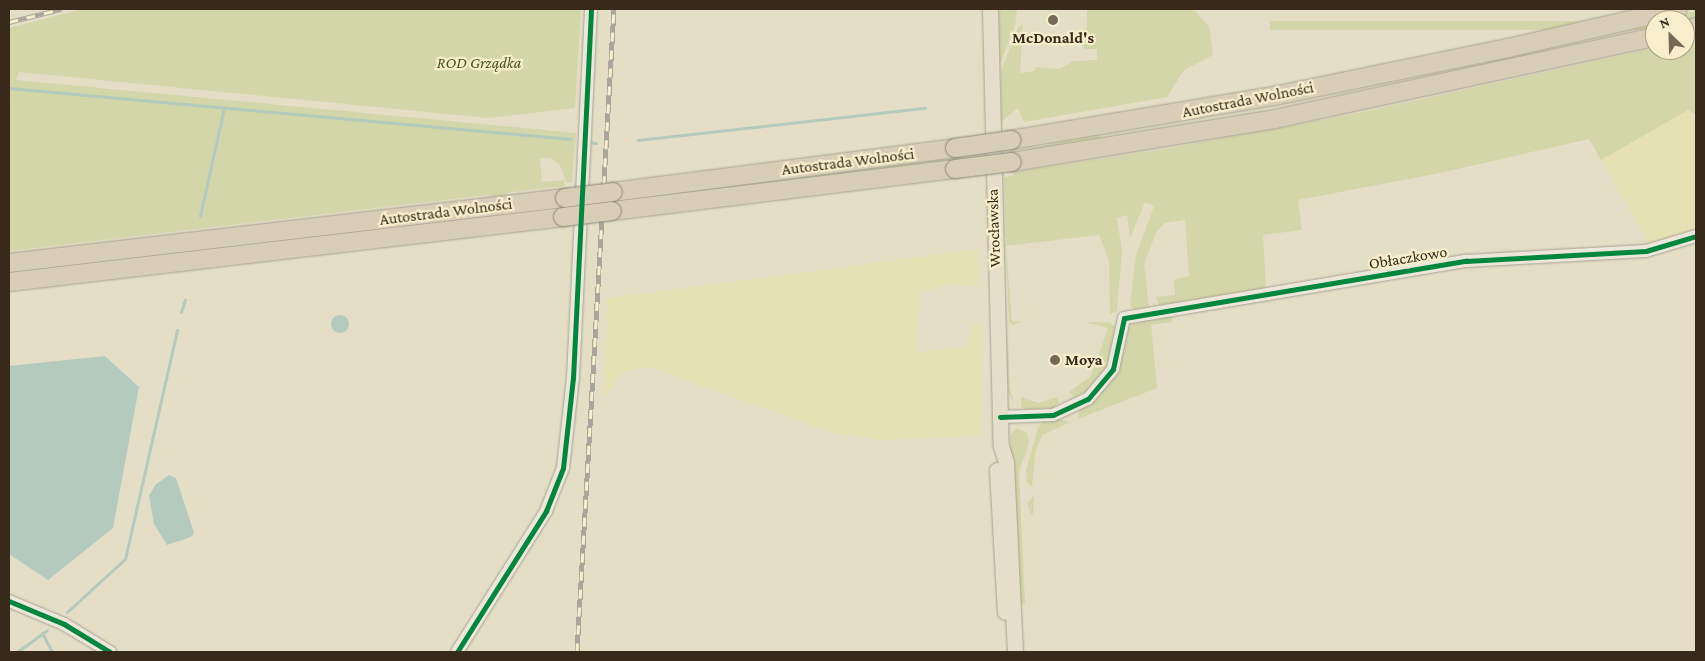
<!DOCTYPE html>
<html>
<head>
<meta charset="utf-8">
<style>
	body { margin:0 }
	#map { position:relative; width:1705px; height:661px; overflow:hidden; background:#e4dec7; font-family:"Crimson Pro",serif }
	div>[style] { position:absolute }
	[style*='--x'] { left:calc(var(--x)*1px); top:calc(var(--y)*1px); width:calc(var(--w)*1px); rotate:calc(var(--a)*1deg) }
	.farmland>* { inset:0; background:#e6e0b5 }
	.green>* { inset:0; background:#d2d6a8; transform-origin:0 0 }
	.water>* { inset:0; background:#b4cabd }
	.round { border-radius:50% }
	.stream>* { height:3px; margin:-1.5px; padding:0 1.5px; transform-origin:1.5px; border-radius:1.5px; background:#b4cabd }
	.roads { filter:drop-shadow(0 0 1px #a8a291) drop-shadow(0 0 1px #a8a291) }
	.minor>* { height:12px; margin:-6px; padding:0 6px; transform-origin:6px; border-radius:6px; background:#ece7da }
	.major>* { height:15px; margin:-7.5px; padding:0 7.5px; transform-origin:7.5px; border-radius:7.5px; background:#e4deca }
	.highway>* { height:18px; margin:-9px; padding:0 9px; transform-origin:9px; border-radius:9px; background:#d8ceb8 }
	.rail>* { height:5px; margin-top:-2.5px; transform-origin:0; background:repeating-linear-gradient(90deg,#f8eecb 0 9px,#aaa69b 0 18px); box-sizing:border-box; border-block:1px solid #aaa69b }
	.bridges { filter:drop-shadow(0 0 1px #8e8778) drop-shadow(0 0 1px #8e8778) }
	.highway-bridge>* { height:18px; margin:-9px; padding:0 9px; transform-origin:9px; border-radius:9px; background:#d8ceb8 }
	.cycleway>* { height:5px; margin:-2.5px; padding:0 2.5px; transform-origin:2.5px; border-radius:2.5px; background:#00873e }
	.dots>* { width:14px; height:14px; translate:-50% -50%; box-sizing:border-box; border:2px solid #f8eecb; border-radius:50% }
	span { translate:-50% -50%; white-space:nowrap; text-align:center; line-height:1.15; -webkit-text-stroke:4.5px #f8eecb; paint-order:stroke }
	.poi-label { font-size:16px; color:#372a1a; font-weight:700 }
	.left { translate:0 -50%; text-align:left }
	.park-label { font-size:16px; color:#44551e; font-style:italic }
	.street-label { font-size:16px; color:#372a1a }
	.frame { position:absolute; inset:0; border:10px solid #372a1a; pointer-events:none }
	.north { position:absolute; left:1645px; top:10px; width:50px; height:50px; box-sizing:border-box; background:#f8eecb; border:1px solid #aba084; border-radius:50%; rotate:336deg; font-size:14px; font-weight:700; line-height:20px; text-align:center; color:#372a1a }
	.north::after { content:''; display:block; margin:auto; width:18px; height:22px; background:#746957; clip-path:polygon(50% 0,100% 100%,50% 72%,0 100%) }
</style>
</head>
<body>
<div id="map">
	<div class="farmland">
		<i style="clip-path:polygon(1688px 110px,1696px 121px,1696px 231px,1650px 246px,1601px 160px)"></i>
		<i style="clip-path:polygon(979px 249px,978px 286px,952px 284px,920px 292px,916px 352px,967px 346px,973px 326px,983px 321px,981px 436px,879px 440px,833px 433px,649px 367px,623px 372px,603px 400px,608px 298px)"></i>
	</div>
	<div class="green">
		<i style="clip-path:polygon(82px 9px,581px 9px,575px 108px,488px 118px,19px 72px,16px 80px,576px 133px,572px 182px,567px 183px,559px 164px,550px 158px,540px 158px,542px 182px,565px 180px,564px 186px,9px 251px,9px 28px)"></i>
		<i style="clip-path:polygon(998px 9px,1017px 9px,1015px 26px,998px 69px)"></i>
		<i style="clip-path:polygon(1087px 9px,1193px 9px,1209px 26px,1213px 55px,1184px 70px,1167px 97px,1024px 122px,1018px 108px,1001px 122px,1001px 71px,1018px 27px,1023px 24px,1020px 73px,1035px 71px,1035px 67px,1059px 69px,1074px 61px,1097px 60px,1097px 49px,1085px 49px,1080px 43px,1079px 35px,1087px 28px)"></i>
		<i style="clip-path:polygon(1696px 11px,1696px 20px,1685px 22px,1658px 20px)"></i>
		<i style="left:1655px;top:21px;width:9px;height:385px;rotate:90deg"></i>
		<i style="clip-path:polygon(1696px 38px,1696px 115px,1688px 110px,1601px 160px,1589px 139px,1440px 173px,1298px 200px,1302px 230px,1263px 235px,1266px 289px,1159px 305px,1156px 297px,1175px 295px,1174px 280px,1189px 276px,1185px 220px,1164px 223px,1156px 233px,1144px 264px,1149px 307px,1135px 310px,1130px 305px,1136px 255px,1154px 206px,1145px 202px,1130px 238px,1127px 215px,1117px 218px,1122px 251px,1117px 311px,1110px 314px,1109px 260px,1099px 235px,1006px 246px,1012px 322px,1022px 321px,1013px 325px,1009px 322px,1006px 246px,1004px 177px,1013px 176px,1013px 172px,1159px 150px,1359px 113px,1655px 48px,1685px 50px,1685px 41px)"></i>
		<i style="left:1100px;top:133px;width:9px;height:86px;rotate:77deg"></i>
		<i style="clip-path:polygon(950px 157px,950px 163px,612px 203px,612px 200px)"></i>
		<i style="clip-path:polygon(998px 178px,1010px 389px,1015px 405px,1008px 392px)"></i>
		<i style="left:564px;top:205px;width:5px;height:559px;rotate:101deg"></i>
		<i style="clip-path:polygon(1172px 315px,1172px 322px,1151px 325px,1157px 388px,1078px 419px,1079px 410px,1101px 394px,1117px 373px,1129px 327px,1133px 323px)"></i>
		<i style="clip-path:polygon(1084px 322px,1109px 322px,1116px 328px,1106px 368px,1092px 389px,1074px 397px,1069px 392px,1091px 376px,1108px 328px)"></i>
		<i style="clip-path:polygon(1021px 397px,1039px 403px,1057px 397px,1059px 402px,1053px 408px,1026px 410px,1021px 407px)"></i>
		<i style="clip-path:polygon(1059px 419px,1070px 422px,1042px 435px,1035px 453px,1032px 487px,1027px 482px,1026px 470px,1038px 428px,1043px 421px)"></i>
		<i style="clip-path:polygon(1016px 428px,1027px 433px,1029px 442px,1019px 472px,1025px 604px,1020px 605px,1010px 437px)"></i>
		<i style="clip-path:polygon(1034px 496px,1033px 514px,1031px 515px,1027px 503px)"></i>
	</div>
	<div class="water">
		<i class="round" style="left:331px;top:315px;width:18px;height:18px"></i>
		<i style="clip-path:polygon(105px 356px,139px 387px,113px 528px,48px 580px,9px 554px,9px 366px)"></i>
		<i style="clip-path:polygon(169px 475px,176px 478px,194px 533px,191px 537px,167px 545px,154px 524px,149px 496px,155px 485px)"></i>
	</div>
	<div class="stream">
		<i style="--x:9;--y:88;--w:564;--a:5.19"></i>
		<i style="--x:638;--y:140;--w:289;--a:-6.4"></i>
		<i style="--x:590;--y:142;--w:6;--a:9"></i>
		<i style="--x:200;--y:216;--w:111;--a:-77.5"></i>
		<i style="--x:181;--y:312;--w:13;--a:-72"></i>
		<i style="--x:67;--y:612;--w:79;--a:-42.4"></i>
		<i style="--x:125;--y:559;--w:235;--a:-77.2"></i>
		<i style="--x:42;--y:633;--w:21;--a:62"></i>
		<i style="--x:17;--y:652;--w:37;--a:-36"></i>
	</div>
	<div class="roads">
		<div class="minor">
			<i style="--x:1000;--y:417;--w:53;--a:-2.2"></i>
			<i style="--x:1053;--y:415;--w:38;--a:-25"></i>
			<i style="--x:1088;--y:399;--w:39;--a:-50"></i>
			<i style="--x:1113;--y:369;--w:52;--a:-77.8"></i>
			<i style="--x:1124;--y:318;--w:347;--a:-9.5"></i>
			<i style="--x:1466;--y:261;--w:180;--a:-3.2"></i>
			<i style="--x:1646;--y:251;--w:52;--a:-16.7"></i>
			<i style="--x:9;--y:601;--w:60;--a:22.7"></i>
			<i style="--x:64;--y:624;--w:54;--a:31.3"></i>
			<i style="--x:457;--y:652;--w:167;--a:-57.7"></i>
			<i style="--x:546;--y:511;--w:46;--a:-68.4"></i>
			<i style="--x:563;--y:468;--w:91;--a:-83.7"></i>
			<i style="--x:573;--y:378;--w:369;--a:-87.2"></i>
		</div>
		<div class="major">
			<i style="--x:990;--y:9;--w:437;--a:88.6"></i>
			<i style="--x:1001;--y:446;--w:17;--a:73"></i>
			<i style="--x:1006;--y:462;--w:190;--a:87.3"></i>
			<i style="--x:997;--y:470;--w:142;--a:86.8"></i>
		</div>
		<div class="highway">
			<i style="--x:1685;--y:30;--w:11;--a:-15"></i>
			<i style="--x:1011;--y:140;--w:267;--a:-9.5"></i>
			<i style="--x:1274;--y:96;--w:239;--a:-11.6"></i>
			<i style="--x:1508;--y:48;--w:174;--a:-12.9"></i>
			<i style="--x:1012;--y:162;--w:266;--a:-9.3"></i>
			<i style="--x:1275;--y:119;--w:389;--a:-12.2"></i>
			<i style="--x:613;--y:192;--w:345;--a:-7.3"></i>
			<i style="--x:612;--y:211;--w:346;--a:-7"></i>
			<i style="--x:9;--y:263;--w:560;--a:-6.67"></i>
			<i style="--x:9;--y:282;--w:558;--a:-6.69"></i>
		</div>
	</div>
	<div class="rail">
		<i style="--x:9;--y:22;--w:54;--a:-14"></i>
		<i style="--x:577;--y:652;--w:644;--a:-86.71"></i>
	</div>
	<div class="bridges">
		<div class="highway-bridge">
			<i style="--x:955;--y:148;--w:57;--a:-8.1"></i>
			<i style="--x:955;--y:169;--w:57;--a:-7"></i>
			<i style="--x:565;--y:198;--w:48;--a:-7.1"></i>
			<i style="--x:563;--y:217;--w:49;--a:-7"></i>
		</div>
	</div>
	<div class="cycleway">
		<i style="--x:1000;--y:417;--w:53;--a:-2.2"></i>
		<i style="--x:1053;--y:415;--w:38;--a:-25"></i>
		<i style="--x:1088;--y:399;--w:39;--a:-50"></i>
		<i style="--x:1113;--y:369;--w:52;--a:-77.8"></i>
		<i style="--x:1124;--y:318;--w:347;--a:-9.5"></i>
		<i style="--x:1466;--y:261;--w:180;--a:-3.2"></i>
		<i style="--x:1646;--y:251;--w:52;--a:-16.7"></i>
		<i style="--x:9;--y:601;--w:60;--a:22.7"></i>
		<i style="--x:64;--y:624;--w:54;--a:31.3"></i>
		<i style="--x:457;--y:652;--w:167;--a:-57.7"></i>
		<i style="--x:546;--y:511;--w:46;--a:-68.4"></i>
		<i style="--x:563;--y:468;--w:91;--a:-83.7"></i>
		<i style="--x:573;--y:378;--w:369;--a:-87.2"></i>
	</div>
	<div class="dots">
		<i style="left:1053px;top:20px;background:#746957"></i>
		<i style="left:1055px;top:360px;background:#746957"></i>
	</div>
	<div class="poi-label">
		<span style="left:1053px;top:38px">McDonald's</span>
		<span class="left" style="left:1065px;top:360px">Moya</span>
	</div>
	<div class="park-label">
		<span style="left:479px;top:63px">ROD Grządka</span>
	</div>
	<div class="street-label">
		<span style="left:1248px;top:100px;rotate:-11deg">Autostrada Wolności</span>
		<span style="left:848px;top:162px;rotate:-7deg">Autostrada Wolności</span>
		<span style="left:446px;top:212px;rotate:-7deg">Autostrada Wolności</span>
		<span style="left:994px;top:228px;rotate:-92deg">Wrocławska</span>
		<span style="left:1408px;top:258px;rotate:-9deg">Obłaczkowo</span>
	</div>
	<div class="frame"></div>
	<div class="north">N</div>
</div>
</body>
</html>
